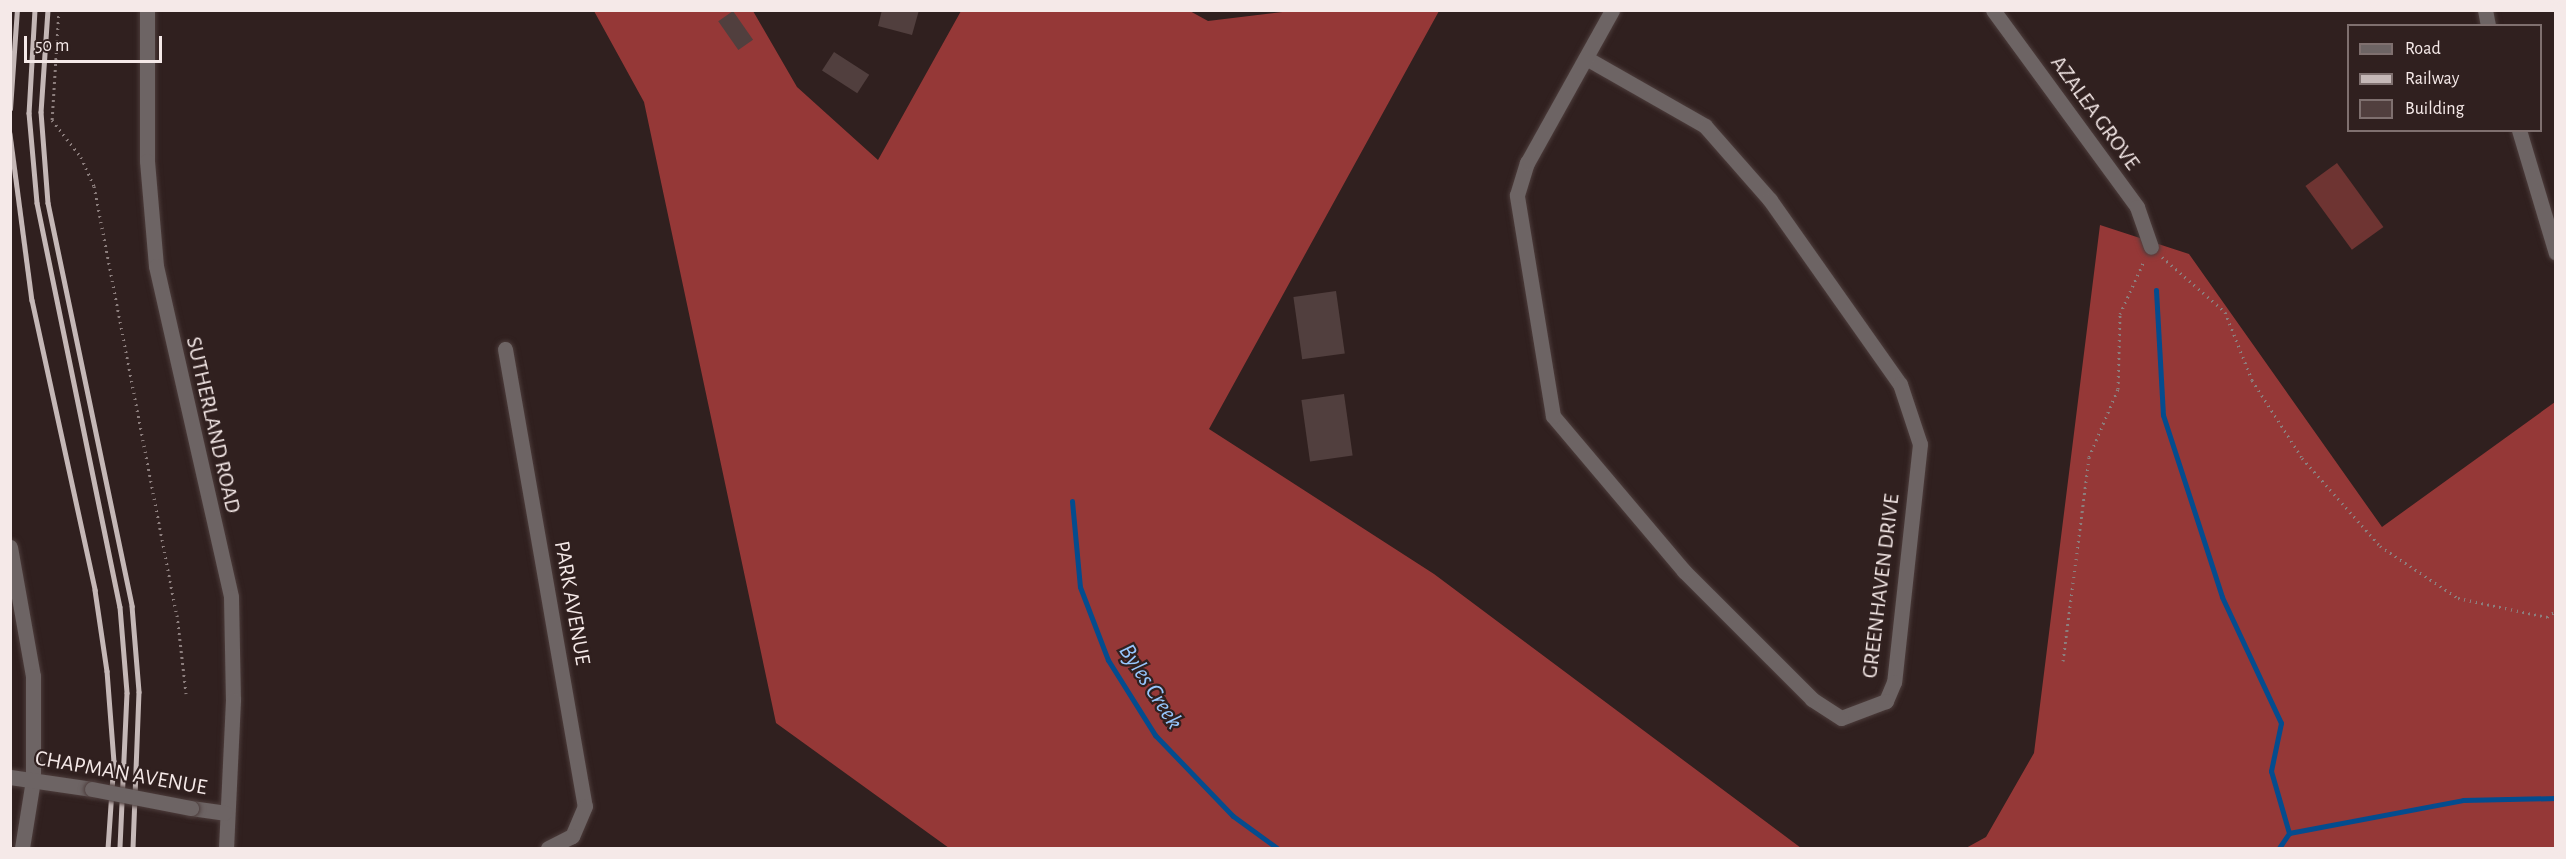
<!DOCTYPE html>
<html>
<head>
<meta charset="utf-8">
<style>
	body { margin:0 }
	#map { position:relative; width:2566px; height:859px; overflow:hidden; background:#30201f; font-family:"Alegreya Sans",sans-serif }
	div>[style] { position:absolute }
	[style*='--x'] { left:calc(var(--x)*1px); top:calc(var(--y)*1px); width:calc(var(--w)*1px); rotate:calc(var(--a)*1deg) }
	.green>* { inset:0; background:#6e3432; transform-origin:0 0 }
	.forest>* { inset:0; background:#953837 }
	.stream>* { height:5px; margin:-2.5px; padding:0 2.5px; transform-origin:2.5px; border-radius:2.5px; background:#044c8e }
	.building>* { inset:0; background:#513f3e; transform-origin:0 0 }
	.path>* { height:3px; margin-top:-1.5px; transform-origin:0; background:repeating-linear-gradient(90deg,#8c7e7d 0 1.5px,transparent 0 6px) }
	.roads { filter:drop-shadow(0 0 2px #4c3c3b) drop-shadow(0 0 2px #4c3c3b) }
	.minor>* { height:15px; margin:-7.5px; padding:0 7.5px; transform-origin:7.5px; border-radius:7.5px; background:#6d6464 }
	.rail>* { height:4.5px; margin:-2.25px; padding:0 2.25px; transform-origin:2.25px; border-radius:2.25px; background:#c5b8b7 }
	.bridges { filter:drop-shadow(0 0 2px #4c3c3b) drop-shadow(0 0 2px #4c3c3b) }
	.minor-bridge>* { height:15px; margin:-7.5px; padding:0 7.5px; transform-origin:7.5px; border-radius:7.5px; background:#6d6464 }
	span { translate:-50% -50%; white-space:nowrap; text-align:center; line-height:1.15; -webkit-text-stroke:4.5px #30201f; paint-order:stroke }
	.street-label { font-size:22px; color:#f5e9e8 }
	.water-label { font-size:24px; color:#96c6fd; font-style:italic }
	.frame { position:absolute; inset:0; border:12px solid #f5e9e8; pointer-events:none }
	.legend { position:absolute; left:2347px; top:24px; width:195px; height:108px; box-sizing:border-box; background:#30201f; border:2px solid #7f706f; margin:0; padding:8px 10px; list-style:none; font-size:18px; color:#f5e9e8 }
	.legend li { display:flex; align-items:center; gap:12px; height:30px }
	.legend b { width:30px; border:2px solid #7f706f }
	.scale { position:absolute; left:24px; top:36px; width:138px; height:27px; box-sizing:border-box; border:3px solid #f5e9e8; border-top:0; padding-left:8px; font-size:18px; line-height:21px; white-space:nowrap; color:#f5e9e8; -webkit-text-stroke:4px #30201f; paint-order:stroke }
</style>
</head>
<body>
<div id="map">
	<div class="green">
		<i style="left:2337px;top:163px;width:79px;height:39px;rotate:54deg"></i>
	</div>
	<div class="forest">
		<i style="clip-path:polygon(1188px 10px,1208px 21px,1299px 10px,1439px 11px,1209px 429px,1434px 574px,1801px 848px,949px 848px,776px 723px,644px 102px,594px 11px,753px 11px,797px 87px,878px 160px,961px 11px)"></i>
		<i style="clip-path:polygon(2100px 225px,2189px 254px,2382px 527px,2555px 402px,2555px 848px,1966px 848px,1986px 837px,2034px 753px)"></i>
	</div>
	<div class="stream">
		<i style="--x:2156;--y:290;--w:125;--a:86.8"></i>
		<i style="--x:2163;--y:415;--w:191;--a:72"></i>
		<i style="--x:2222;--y:597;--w:139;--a:64.9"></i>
		<i style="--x:2281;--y:723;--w:49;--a:101.8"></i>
		<i style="--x:2271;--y:771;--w:65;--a:73.8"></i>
		<i style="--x:1072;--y:501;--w:86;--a:84.7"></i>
		<i style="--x:1080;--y:587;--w:78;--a:69"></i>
		<i style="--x:1108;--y:660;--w:89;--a:57.9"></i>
		<i style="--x:1155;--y:735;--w:112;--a:46.1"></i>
		<i style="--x:1233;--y:816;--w:54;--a:36"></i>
		<i style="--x:2279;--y:848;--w:18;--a:-56"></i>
		<i style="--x:2289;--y:833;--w:177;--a:-10.7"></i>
		<i style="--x:2463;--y:800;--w:93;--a:-1.2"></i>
	</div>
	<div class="building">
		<i style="clip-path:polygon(882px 10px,919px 10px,912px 35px,878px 26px)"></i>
		<i style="left:733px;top:11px;width:35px;height:18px;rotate:55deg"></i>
		<i style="left:834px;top:52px;width:42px;height:22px;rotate:33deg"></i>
		<i style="left:1336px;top:291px;width:63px;height:43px;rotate:82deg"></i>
		<i style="left:1344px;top:394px;width:62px;height:43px;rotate:82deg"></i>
	</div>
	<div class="path">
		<i style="--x:59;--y:10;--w:110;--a:93.6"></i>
		<i style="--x:52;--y:120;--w:47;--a:51.9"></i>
		<i style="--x:81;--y:157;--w:32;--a:66"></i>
		<i style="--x:94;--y:186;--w:437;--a:79.1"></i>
		<i style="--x:177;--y:615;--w:79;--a:83.4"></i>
		<i style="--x:2162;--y:257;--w:84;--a:41.1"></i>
		<i style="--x:2225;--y:312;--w:73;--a:68.3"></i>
		<i style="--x:2252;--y:380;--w:93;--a:57.3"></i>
		<i style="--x:2302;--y:458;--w:118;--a:48.4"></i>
		<i style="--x:2380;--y:546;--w:94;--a:33.7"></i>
		<i style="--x:2458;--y:598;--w:91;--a:12.1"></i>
		<i style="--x:2547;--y:617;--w:11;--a:-34"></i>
		<i style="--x:2063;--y:661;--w:206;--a:-82.7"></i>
		<i style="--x:2089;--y:457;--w:74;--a:-66.9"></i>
		<i style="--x:2118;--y:389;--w:75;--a:-88.5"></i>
		<i style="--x:2120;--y:314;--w:58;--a:-65.6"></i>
	</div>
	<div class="roads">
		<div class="minor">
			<i style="--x:147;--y:10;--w:151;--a:90"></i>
			<i style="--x:147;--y:161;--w:105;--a:85.1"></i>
			<i style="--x:156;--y:266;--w:339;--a:77.2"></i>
			<i style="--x:231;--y:597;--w:103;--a:88.9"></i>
			<i style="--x:233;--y:700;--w:148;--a:92.7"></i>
			<i style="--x:1993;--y:10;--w:244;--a:53.8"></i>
			<i style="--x:2137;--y:207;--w:42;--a:70.7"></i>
			<i style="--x:2485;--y:10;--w:16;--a:79"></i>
			<i style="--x:1586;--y:58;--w:137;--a:29.7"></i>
			<i style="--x:1705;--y:126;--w:98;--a:48.7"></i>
			<i style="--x:1770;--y:200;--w:225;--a:54.8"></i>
			<i style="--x:1900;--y:384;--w:63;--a:71.6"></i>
			<i style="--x:1920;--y:444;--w:239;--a:96.2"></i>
			<i style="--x:1894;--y:682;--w:21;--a:113"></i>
			<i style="--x:1886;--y:701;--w:48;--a:159.3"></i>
			<i style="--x:1841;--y:718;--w:35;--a:-147"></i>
			<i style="--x:1812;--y:699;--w:181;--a:-135"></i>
			<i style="--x:1684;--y:571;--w:203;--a:-130.2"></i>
			<i style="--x:1553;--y:416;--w:224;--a:-99.3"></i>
			<i style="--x:1517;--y:195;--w:34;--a:-73"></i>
			<i style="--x:1527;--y:163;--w:175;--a:-60.9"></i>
			<i style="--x:2519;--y:130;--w:128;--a:73.3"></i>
			<i style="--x:505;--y:349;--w:464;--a:80.1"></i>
			<i style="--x:585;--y:806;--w:33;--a:113"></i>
			<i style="--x:572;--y:836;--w:27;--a:153"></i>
			<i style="--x:10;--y:547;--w:131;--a:79.9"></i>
			<i style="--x:33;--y:676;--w:104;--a:90"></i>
			<i style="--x:33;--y:780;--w:69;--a:99.2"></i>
			<i style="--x:10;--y:777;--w:83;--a:8.3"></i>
			<i style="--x:191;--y:808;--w:34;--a:8"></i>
		</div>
	</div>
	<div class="rail">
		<i style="--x:35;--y:10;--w:103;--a:93.3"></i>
		<i style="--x:29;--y:113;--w:90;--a:84.9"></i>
		<i style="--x:37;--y:203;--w:412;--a:78.4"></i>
		<i style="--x:120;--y:607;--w:86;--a:85.3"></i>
		<i style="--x:127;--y:693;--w:155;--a:92.6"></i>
		<i style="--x:48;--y:10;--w:102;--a:93.9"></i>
		<i style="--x:41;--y:112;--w:91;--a:85.6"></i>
		<i style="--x:48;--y:203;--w:412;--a:78.2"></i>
		<i style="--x:132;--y:606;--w:86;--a:85.3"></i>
		<i style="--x:139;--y:692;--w:156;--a:92.2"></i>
		<i style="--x:10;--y:109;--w:99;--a:-86"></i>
		<i style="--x:10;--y:134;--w:167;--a:82.5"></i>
		<i style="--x:32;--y:300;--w:297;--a:77.7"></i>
		<i style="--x:95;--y:590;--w:82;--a:81.6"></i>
		<i style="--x:107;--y:671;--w:90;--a:85.6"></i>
		<i style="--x:114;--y:761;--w:87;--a:93.9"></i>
	</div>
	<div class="bridges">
		<div class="minor-bridge">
			<i style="--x:92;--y:789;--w:101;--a:10.9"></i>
		</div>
	</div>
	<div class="street-label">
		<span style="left:2095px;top:113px;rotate:54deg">AZALEA GROVE</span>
		<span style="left:213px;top:425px;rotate:77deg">SUTHERLAND ROAD</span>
		<span style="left:1881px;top:586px;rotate:-83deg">GREENHAVEN DRIVE</span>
		<span style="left:572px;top:603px;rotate:80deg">PARK AVENUE</span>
		<span style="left:121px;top:773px;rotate:10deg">CHAPMAN AVENUE</span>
	</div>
	<div class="water-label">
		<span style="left:1150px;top:687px;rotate:57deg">Byles Creek</span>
	</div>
	<div class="frame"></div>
	<ul class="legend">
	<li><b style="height:8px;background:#6d6464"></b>Road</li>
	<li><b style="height:8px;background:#c5b8b7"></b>Railway</li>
	<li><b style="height:16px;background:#513f3e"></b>Building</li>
	</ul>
	<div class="scale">50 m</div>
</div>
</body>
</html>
